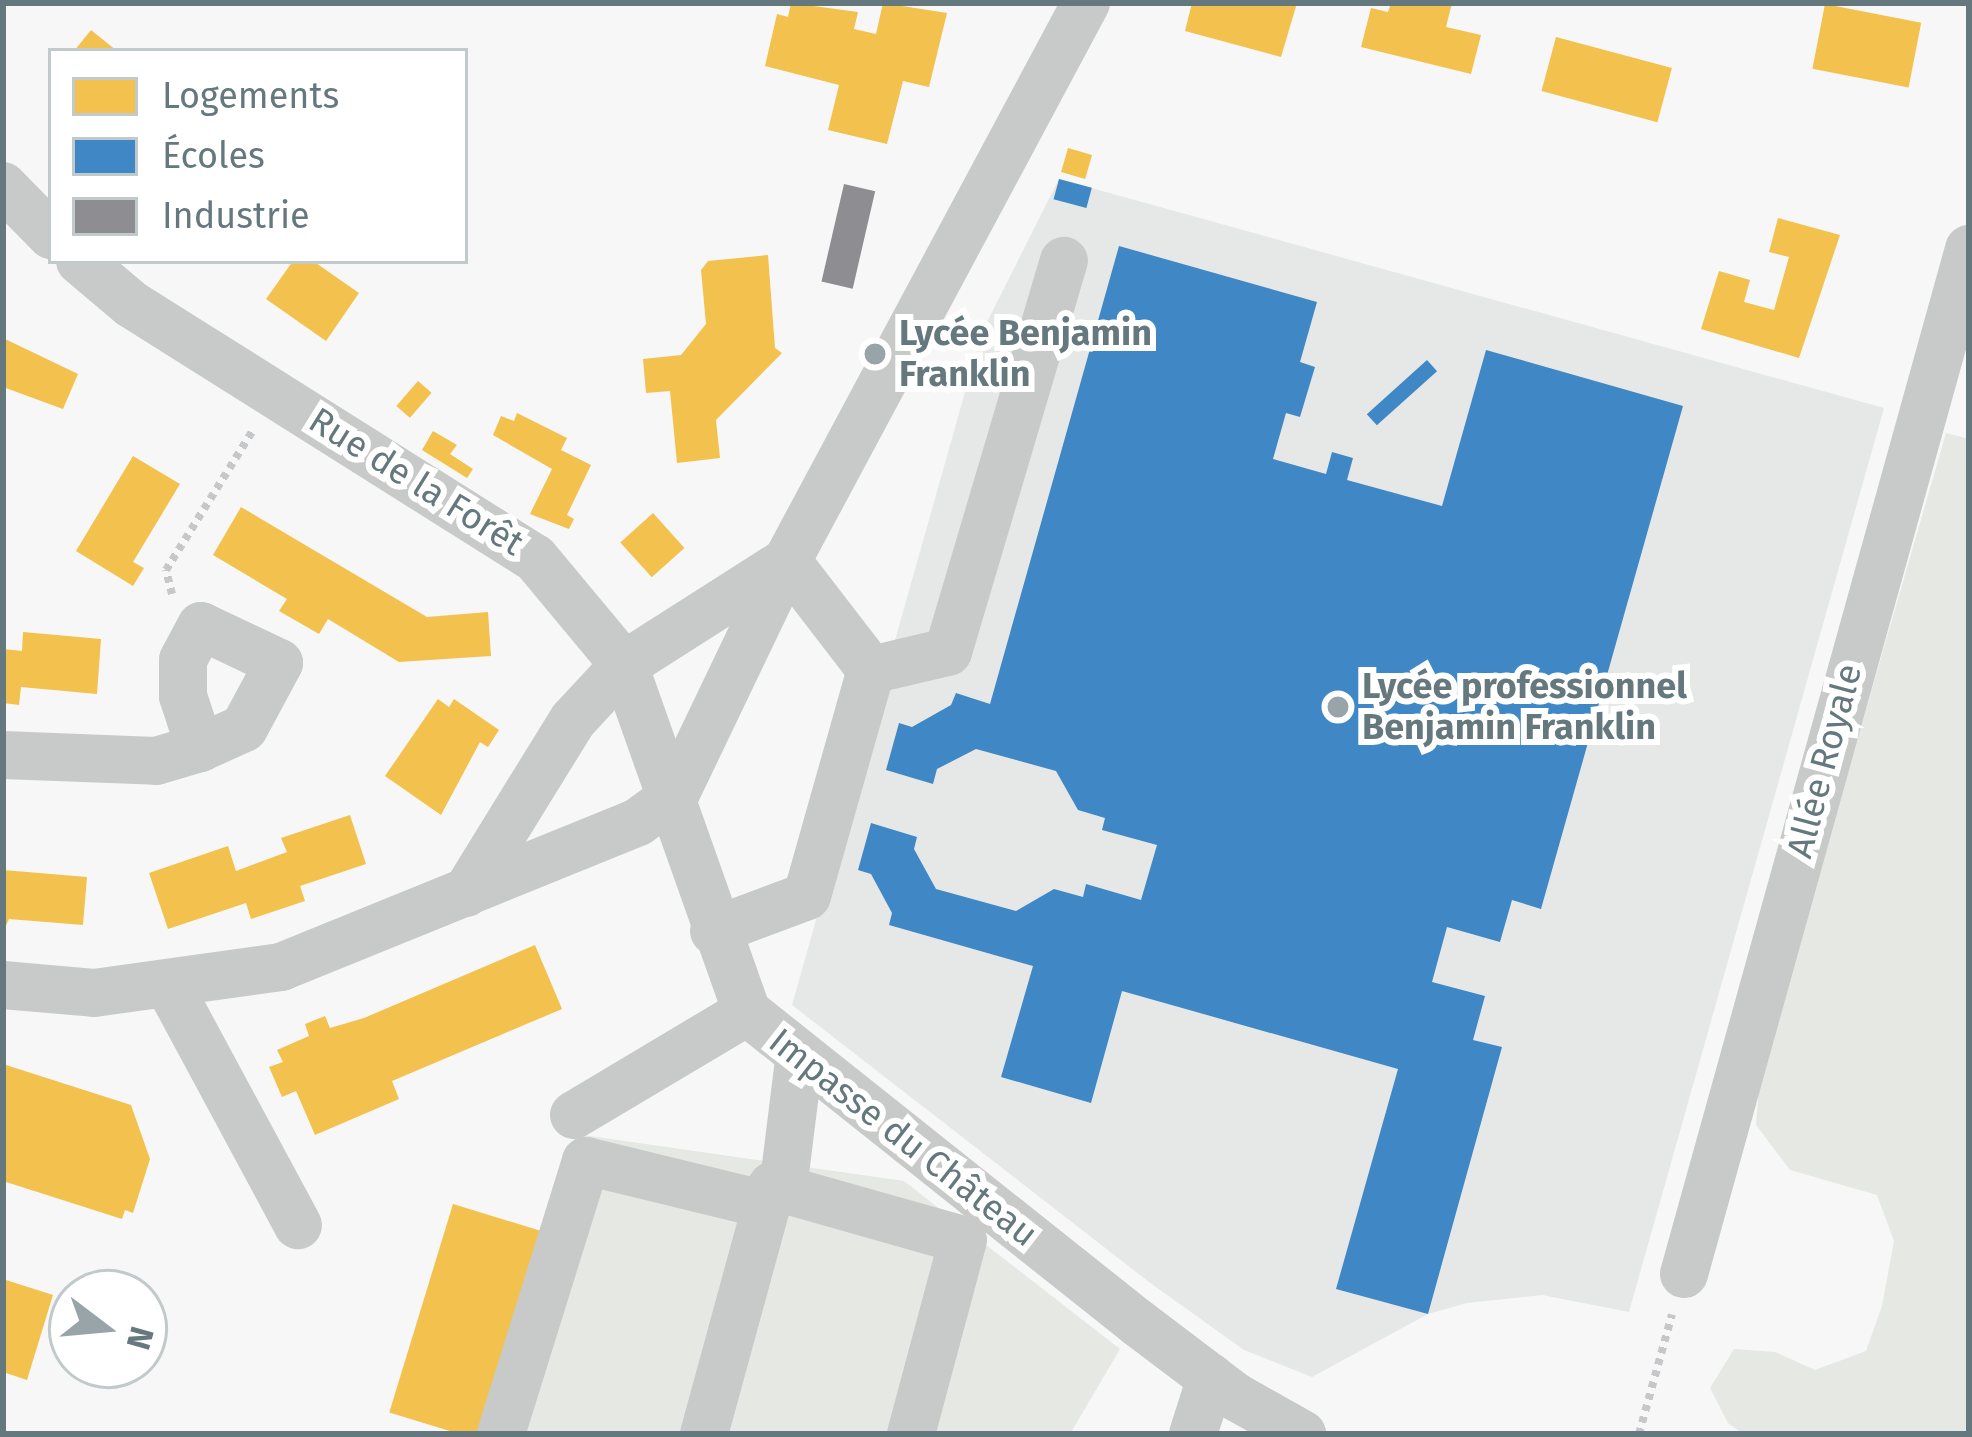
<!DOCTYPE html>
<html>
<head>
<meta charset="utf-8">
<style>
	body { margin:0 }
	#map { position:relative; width:1972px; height:1437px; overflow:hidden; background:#f7f7f7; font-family:"Fira Sans",sans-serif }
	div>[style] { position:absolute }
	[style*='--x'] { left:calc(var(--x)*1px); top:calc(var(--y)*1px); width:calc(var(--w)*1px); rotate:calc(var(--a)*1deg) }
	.built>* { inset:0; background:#e6e7e7 }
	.green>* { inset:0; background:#e6e8e4 }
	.homes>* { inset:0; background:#f2c14e; transform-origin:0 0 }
	.schools>* { inset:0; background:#3f88c5; transform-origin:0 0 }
	.industry>* { inset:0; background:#8d8d92; transform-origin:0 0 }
	.path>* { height:8px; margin-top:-4px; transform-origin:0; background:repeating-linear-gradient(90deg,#c6c7c8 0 6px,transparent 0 12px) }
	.minor>* { height:48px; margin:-24px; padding:0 24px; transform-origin:24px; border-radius:24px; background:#c8caca }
	.dots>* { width:33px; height:33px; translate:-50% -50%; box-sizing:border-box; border:6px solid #fff; border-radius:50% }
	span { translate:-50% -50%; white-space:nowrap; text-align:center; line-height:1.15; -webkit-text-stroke:12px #fff; paint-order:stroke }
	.poi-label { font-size:36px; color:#65787e; font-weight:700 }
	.left { translate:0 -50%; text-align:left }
	.street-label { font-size:36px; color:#65787e }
	.frame { position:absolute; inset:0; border:6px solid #65787e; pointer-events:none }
	.legend { position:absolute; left:48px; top:48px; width:420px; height:216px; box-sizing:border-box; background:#fff; border:3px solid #c1c9cb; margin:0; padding:15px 21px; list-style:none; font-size:36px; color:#65787e }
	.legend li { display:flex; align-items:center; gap:24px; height:60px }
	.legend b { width:60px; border:3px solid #c1c9cb }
	.north { position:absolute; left:48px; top:1269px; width:120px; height:120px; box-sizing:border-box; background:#fff; border:3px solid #c1c9cb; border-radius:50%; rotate:106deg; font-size:33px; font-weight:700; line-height:48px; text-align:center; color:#65787e }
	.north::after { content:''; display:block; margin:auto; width:42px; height:54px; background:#98a4a8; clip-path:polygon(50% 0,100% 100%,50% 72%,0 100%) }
</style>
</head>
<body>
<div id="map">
	<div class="built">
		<i style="clip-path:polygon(1059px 179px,1884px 408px,1629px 1312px,1542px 1295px,1467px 1303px,1428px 1314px,1312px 1377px,1244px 1350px,1149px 1282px,792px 1005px,982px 332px)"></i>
	</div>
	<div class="green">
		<i style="clip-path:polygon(1946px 433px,1969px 439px,1969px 1434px,1743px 1434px,1728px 1423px,1710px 1388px,1734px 1349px,1775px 1352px,1815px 1370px,1866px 1351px,1882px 1306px,1894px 1241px,1877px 1195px,1790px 1170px,1756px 1125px,1760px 1076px)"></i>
		<i style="clip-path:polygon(576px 1134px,904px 1181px,1120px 1349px,1070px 1434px,485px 1434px)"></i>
	</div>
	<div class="homes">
		<i style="clip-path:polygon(791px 3px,858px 12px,854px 29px,876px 34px,883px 3px,947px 13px,929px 87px,903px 81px,887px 144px,828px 130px,839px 85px,765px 66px,777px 14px,788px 17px)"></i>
		<i style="clip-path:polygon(1192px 3px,1297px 3px,1281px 57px,1185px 31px)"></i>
		<i style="clip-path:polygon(1391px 3px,1452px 3px,1446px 27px,1481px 35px,1471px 74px,1361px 47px,1371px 8px,1388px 12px)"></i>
		<i style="left:1825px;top:4px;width:98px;height:66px;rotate:11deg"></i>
		<i style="clip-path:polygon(91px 30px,117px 51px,74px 51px)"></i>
		<i style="left:1556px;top:37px;width:120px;height:56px;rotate:15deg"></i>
		<i style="left:1068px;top:148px;width:25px;height:25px;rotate:16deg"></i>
		<i style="clip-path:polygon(1778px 218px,1840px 235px,1799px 358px,1701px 329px,1719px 271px,1750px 280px,1744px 302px,1774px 310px,1789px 257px,1769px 252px)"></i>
		<i style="clip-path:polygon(768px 255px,775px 348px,782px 353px,716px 420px,720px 458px,677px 463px,670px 391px,646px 393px,643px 359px,681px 355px,706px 324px,701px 270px,708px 261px)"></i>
		<i style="clip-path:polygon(293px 261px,313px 261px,359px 293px,326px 341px,266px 299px)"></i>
		<i style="clip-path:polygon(3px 338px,78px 374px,63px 409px,3px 387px)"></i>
		<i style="left:418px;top:381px;width:18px;height:33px;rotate:41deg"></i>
		<i style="clip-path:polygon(517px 413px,567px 438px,561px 450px,591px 465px,567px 515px,574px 519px,569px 529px,530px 514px,552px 469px,493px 435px,501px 416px,514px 421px)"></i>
		<i style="clip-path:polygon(433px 431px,457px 445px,450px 454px,473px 469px,467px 478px,422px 450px)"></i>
		<i style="clip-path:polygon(133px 456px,180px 484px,133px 562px,144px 568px,133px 586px,76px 551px)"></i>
		<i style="clip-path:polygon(241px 507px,427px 617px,488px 612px,491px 656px,399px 662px,328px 619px,319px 634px,279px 611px,287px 599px,213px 555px)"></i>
		<i style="left:653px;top:513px;width:47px;height:44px;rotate:48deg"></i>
		<i style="clip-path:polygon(23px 632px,101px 639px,97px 694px,21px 687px,19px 705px,3px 703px,3px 649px,22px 651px)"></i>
		<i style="clip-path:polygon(438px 699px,449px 707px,454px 699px,499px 730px,488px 747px,480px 742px,441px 815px,385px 776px)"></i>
		<i style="clip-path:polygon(350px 815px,366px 864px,300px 886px,305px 901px,251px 919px,246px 903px,168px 929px,149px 873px,228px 846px,236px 871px,287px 852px,281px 838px)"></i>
		<i style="clip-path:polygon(3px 870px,87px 877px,83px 925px,9px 919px,3px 932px)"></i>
		<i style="clip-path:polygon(535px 945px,562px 1009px,392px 1081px,399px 1099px,315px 1135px,296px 1091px,282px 1097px,269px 1067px,283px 1062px,277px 1050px,309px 1036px,305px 1024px,325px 1016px,330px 1028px,364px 1018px)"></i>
		<i style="clip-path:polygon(6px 1065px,131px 1105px,150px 1159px,133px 1213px,125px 1210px,122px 1219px,3px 1181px)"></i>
		<i style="left:453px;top:1204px;width:93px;height:218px;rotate:17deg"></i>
		<i style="clip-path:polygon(6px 1280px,53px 1295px,27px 1380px,3px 1372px)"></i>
	</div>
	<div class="schools">
		<i style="left:1059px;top:179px;width:34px;height:21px;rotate:15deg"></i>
		<i style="clip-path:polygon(1119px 246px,1317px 302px,1300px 362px,1315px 367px,1300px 417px,1286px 413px,1273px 459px,1326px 474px,1332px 452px,1353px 458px,1347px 480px,1442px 506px,1486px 350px,1683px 406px,1541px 909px,1512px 900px,1500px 942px,1447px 927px,1432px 982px,1485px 996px,1473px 1040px,1502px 1047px,1428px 1314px,1336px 1289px,1398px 1069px,1122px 991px,1091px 1103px,1001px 1077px,1033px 966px,889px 925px,892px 913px,871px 874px,858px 870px,871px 823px,917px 837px,914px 849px,936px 889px,1016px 911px,1054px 889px,1083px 897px,1086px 884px,1141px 900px,1157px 845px,1102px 830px,1105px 818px,1078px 810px,1056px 771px,976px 749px,937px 769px,933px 784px,886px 770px,899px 723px,912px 727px,951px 705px,956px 693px,990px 704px)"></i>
		<i style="left:1427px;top:360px;width:15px;height:81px;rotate:48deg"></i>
	</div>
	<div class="industry">
		<i style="left:844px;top:184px;width:32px;height:100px;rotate:13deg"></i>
	</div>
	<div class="path">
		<i style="--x:172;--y:594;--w:25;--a:-104"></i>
		<i style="--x:166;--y:570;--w:165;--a:-58.1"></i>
		<i style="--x:1639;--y:1434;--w:124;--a:-74.6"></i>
	</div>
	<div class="minor">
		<i style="--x:3;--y:186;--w:69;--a:45.6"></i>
		<i style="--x:80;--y:261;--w:67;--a:40.1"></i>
		<i style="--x:131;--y:304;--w:477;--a:32.2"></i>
		<i style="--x:535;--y:558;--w:139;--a:50.2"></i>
		<i style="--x:624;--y:665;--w:368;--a:70.5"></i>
		<i style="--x:747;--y:1012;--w:500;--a:38.5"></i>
		<i style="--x:1138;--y:1323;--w:123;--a:37.1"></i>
		<i style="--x:1236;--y:1397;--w:76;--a:29.3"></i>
		<i style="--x:871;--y:670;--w:79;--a:-13.2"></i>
		<i style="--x:948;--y:652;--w:408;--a:-73.5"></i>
		<i style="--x:3;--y:755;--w:153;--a:2.2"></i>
		<i style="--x:156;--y:761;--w:46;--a:-16.5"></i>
		<i style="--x:200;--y:748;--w:48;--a:-24.4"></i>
		<i style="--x:244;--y:728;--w:74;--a:-61.7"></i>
		<i style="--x:279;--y:663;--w:86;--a:-154.6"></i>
		<i style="--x:201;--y:626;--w:38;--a:118"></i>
		<i style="--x:183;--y:660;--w:36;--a:90"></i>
		<i style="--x:183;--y:696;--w:55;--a:71.9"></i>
		<i style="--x:466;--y:893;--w:203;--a:-58.3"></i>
		<i style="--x:573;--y:720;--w:75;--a:-47.2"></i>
		<i style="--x:624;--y:665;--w:193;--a:-32.5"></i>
		<i style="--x:714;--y:931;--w:99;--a:-20.6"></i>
		<i style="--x:807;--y:896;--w:235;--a:-74.2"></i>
		<i style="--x:871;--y:670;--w:138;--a:-127.6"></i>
		<i style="--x:168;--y:984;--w:274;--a:61.7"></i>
		<i style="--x:3;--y:985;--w:91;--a:5"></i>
		<i style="--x:94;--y:993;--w:189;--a:-7.9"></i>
		<i style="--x:281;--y:967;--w:385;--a:-22.1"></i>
		<i style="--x:638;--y:822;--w:46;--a:-36.1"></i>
		<i style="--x:675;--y:795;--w:259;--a:-64.4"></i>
		<i style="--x:787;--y:561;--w:633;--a:-61.82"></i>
		<i style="--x:574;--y:1115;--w:201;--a:-30.8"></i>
		<i style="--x:783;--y:1189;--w:130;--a:-82.9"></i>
		<i style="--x:1684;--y:1274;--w:1064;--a:-74.46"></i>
		<i style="--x:501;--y:1434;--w:286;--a:-72.7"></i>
		<i style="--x:586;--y:1161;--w:186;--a:13.7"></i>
		<i style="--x:704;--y:1434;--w:257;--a:-74.7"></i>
		<i style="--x:772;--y:1186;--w:198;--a:15.8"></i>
		<i style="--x:963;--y:1240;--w:201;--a:105"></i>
		<i style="--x:1193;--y:1434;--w:59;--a:-72.2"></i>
	</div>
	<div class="dots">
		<i style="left:875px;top:354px;background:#98a4a8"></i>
		<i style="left:1338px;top:707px;background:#98a4a8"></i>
	</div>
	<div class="poi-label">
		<span class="left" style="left:899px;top:354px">Lycée Benjamin<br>Franklin</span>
		<span class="left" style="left:1362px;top:707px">Lycée professionnel<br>Benjamin Franklin</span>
	</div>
	<div class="street-label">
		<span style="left:416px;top:482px;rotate:32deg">Rue de la Forêt</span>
		<span style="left:1825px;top:761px;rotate:-75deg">Allée Royale</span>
		<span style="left:903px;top:1138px;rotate:38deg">Impasse du Château</span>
	</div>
	<div class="frame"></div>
	<ul class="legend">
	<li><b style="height:33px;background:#f2c14e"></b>Logements</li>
	<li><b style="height:33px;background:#3f88c5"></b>Écoles</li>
	<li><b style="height:33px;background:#8d8d92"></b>Industrie</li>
	</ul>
	<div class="north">N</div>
</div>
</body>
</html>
